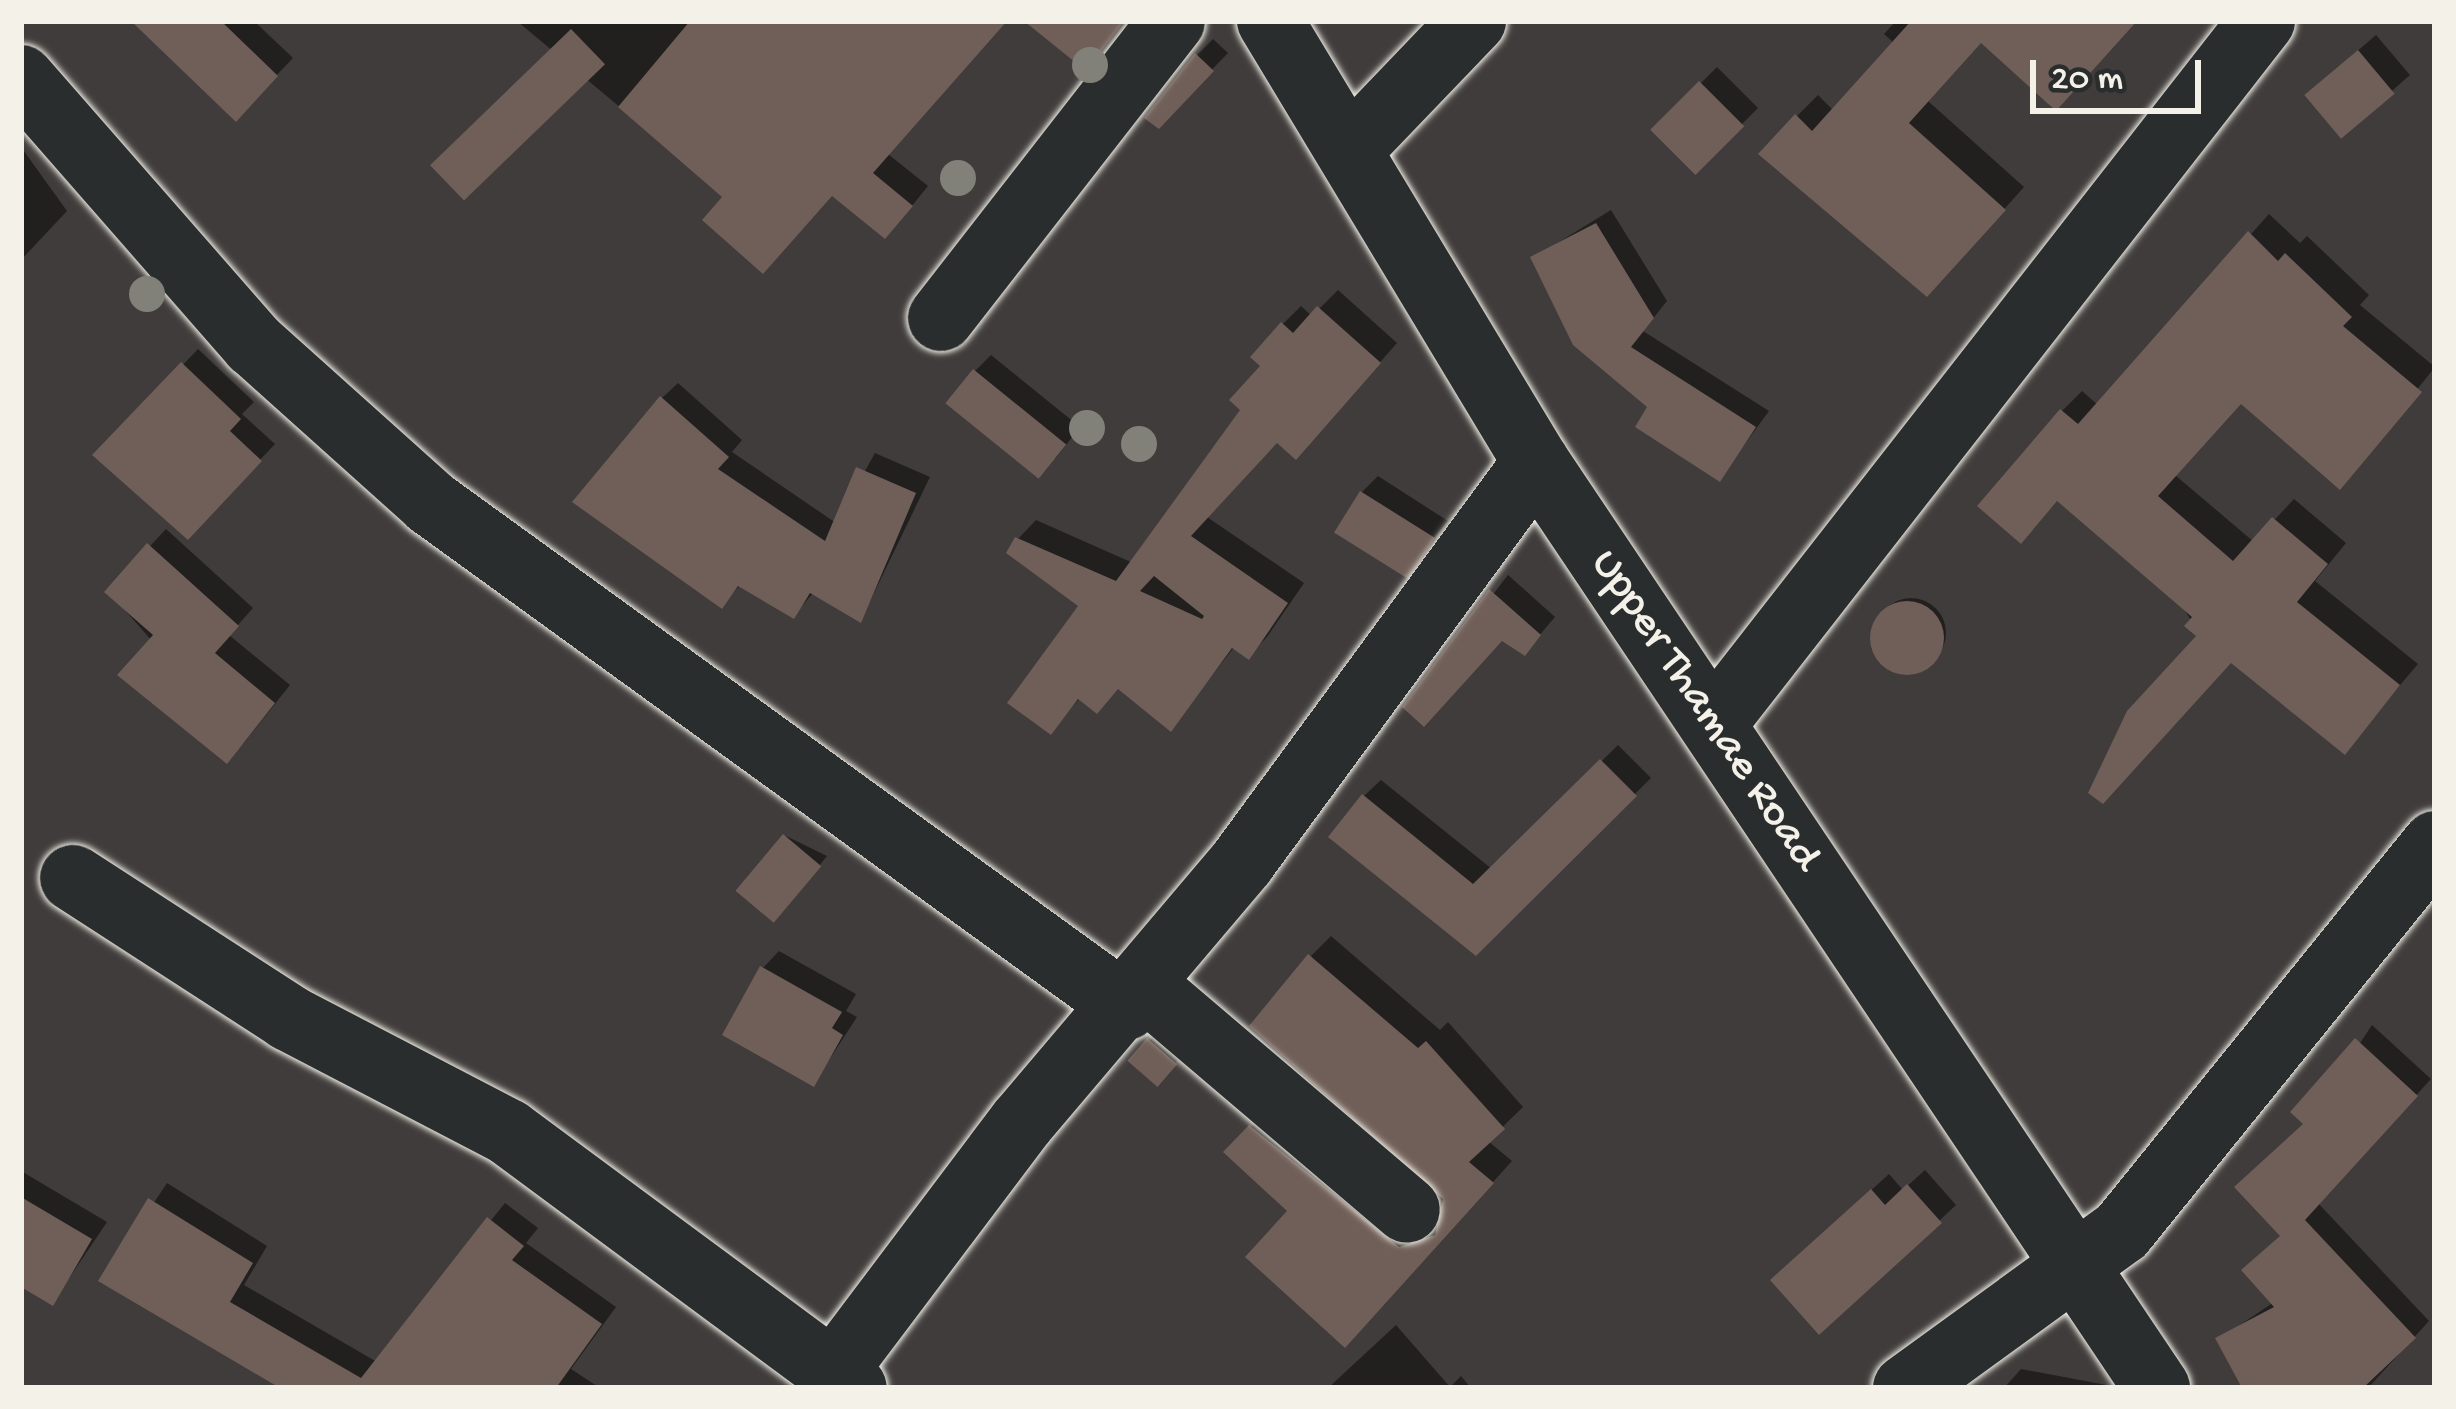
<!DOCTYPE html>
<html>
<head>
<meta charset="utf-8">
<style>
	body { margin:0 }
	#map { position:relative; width:2456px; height:1409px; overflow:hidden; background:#3f3c3b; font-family:"Gochi Hand",sans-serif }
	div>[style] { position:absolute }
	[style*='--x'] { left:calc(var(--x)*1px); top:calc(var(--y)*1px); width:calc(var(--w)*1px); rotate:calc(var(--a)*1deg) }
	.shadow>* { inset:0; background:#0007; transform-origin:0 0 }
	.round { border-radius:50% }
	.building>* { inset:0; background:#705f58; transform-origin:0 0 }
	.roads { filter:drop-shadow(0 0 3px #f4f1e8) drop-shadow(0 0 3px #f4f1e8) }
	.minor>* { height:66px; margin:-33px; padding:0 33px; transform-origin:33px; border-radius:33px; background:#2a2d2e }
	.trees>* { width:36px; height:36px; margin:-18px; border-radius:50%; background:#828179 }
	span { translate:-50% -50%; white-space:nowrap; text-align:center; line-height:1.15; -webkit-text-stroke:9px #2a2d2e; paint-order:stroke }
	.street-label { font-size:45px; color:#f4f1e8 }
	.frame { position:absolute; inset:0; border:24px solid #f4f1e8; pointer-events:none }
	.scale { position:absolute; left:2030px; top:60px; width:171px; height:54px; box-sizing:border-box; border:6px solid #f4f1e8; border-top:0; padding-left:15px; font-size:36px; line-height:42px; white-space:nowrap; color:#f4f1e8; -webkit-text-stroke:9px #2a2d2e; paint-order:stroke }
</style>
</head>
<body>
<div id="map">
	<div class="shadow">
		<i style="clip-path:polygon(136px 21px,254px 21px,293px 58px,236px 118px)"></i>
		<i style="clip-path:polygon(517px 21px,1006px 21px,888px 154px,928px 186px,903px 217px,833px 193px,726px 196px)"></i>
		<i style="clip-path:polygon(1896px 21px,2135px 21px,1982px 40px,1928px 101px,2024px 187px,1948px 272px,1797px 116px,1818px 95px,1834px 111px,1895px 44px,1884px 34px)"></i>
		<i style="clip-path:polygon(2376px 35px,2410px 75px,2343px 134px,2326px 78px)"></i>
		<i style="clip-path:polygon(1213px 39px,1228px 53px,1158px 125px,1197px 55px)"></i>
		<i style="left:1717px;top:67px;width:58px;height:88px;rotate:45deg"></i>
		<i style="clip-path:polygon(21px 147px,67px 211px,21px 260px)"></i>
		<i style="clip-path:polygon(1611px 210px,1667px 301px,1643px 331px,1769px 411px,1720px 478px,1533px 258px)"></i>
		<i style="clip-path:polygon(2269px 214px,2300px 243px,2307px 236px,2369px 295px,2360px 305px,2435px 367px,2340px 486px,2242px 400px,2175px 475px,2254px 542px,2294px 499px,2346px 543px,2315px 581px,2418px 664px,2344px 751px,2200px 635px,2062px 411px,2082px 391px,2098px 405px)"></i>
		<i style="clip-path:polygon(1338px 290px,1397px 343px,1314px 437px,1278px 440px,1207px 517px,1304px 583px,1267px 637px,1248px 656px,1235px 646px,1171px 728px,1120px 686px,1080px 698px,1051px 731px,1082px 606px,1018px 539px,1036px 520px,1133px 563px,1244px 410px,1283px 324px,1301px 306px,1312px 316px)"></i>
		<i style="clip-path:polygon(198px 349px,254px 402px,242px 414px,275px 444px,188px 536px,97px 455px)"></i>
		<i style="clip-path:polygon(991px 355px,1080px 427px,1055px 459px,975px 371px)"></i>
		<i style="clip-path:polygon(678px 383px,742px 440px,732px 452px,836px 523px,875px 453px,930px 477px,861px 620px,814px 592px,794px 615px,741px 584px,722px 605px,662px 398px)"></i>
		<i style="clip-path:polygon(1378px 476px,1448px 521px,1404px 574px,1362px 492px)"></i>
		<i style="clip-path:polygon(166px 529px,253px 608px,229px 635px,290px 685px,243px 744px,108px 591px)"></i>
		<i style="clip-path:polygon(1508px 575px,1555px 617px,1525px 652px,1503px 638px,1406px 707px)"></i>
		<i class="round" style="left:1876px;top:598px;width:70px;height:70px"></i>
		<i style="clip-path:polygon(1618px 745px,1651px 778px,1476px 952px,1364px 796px,1381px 780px,1492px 869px)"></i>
		<i style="clip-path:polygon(786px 836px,827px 856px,783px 911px,778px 845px)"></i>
		<i style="clip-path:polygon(1331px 936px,1440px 1030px,1448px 1022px,1523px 1107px,1488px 1141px,1512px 1161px,1365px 1324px,1291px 1211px,1227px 1152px,1271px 1106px,1405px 1220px,1447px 1219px,1311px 956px)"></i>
		<i style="clip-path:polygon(779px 951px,856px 994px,846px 1011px,857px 1017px,814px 1083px,763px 968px)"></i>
		<i style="clip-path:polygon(2372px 1025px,2431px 1079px,2318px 1203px,2429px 1321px,2368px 1388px,2245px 1388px,2219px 1339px,2274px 1302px,2307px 1123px)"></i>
		<i style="left:1157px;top:1032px;width:34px;height:38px;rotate:40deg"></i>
		<i style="clip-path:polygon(1925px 1170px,1956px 1205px,1939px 1221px,1791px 1263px,1889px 1174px,1903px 1190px)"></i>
		<i style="clip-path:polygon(21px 1171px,107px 1222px,53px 1302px,21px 1283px)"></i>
		<i style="clip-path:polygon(167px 1183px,267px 1246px,244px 1285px,377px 1362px,505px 1203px,538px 1228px,526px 1243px,616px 1307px,571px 1369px,600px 1388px,286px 1388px,102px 1280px)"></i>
		<i style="clip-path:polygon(1396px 1325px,1450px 1387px,1461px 1376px,1471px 1388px,1328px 1388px)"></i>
		<i style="clip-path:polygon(2021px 1369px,2117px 1387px,2116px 1388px,2004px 1388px)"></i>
	</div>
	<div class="building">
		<i style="clip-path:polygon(131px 21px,221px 21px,278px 76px,236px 122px)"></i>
		<i style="clip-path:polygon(690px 21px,1007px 21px,873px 173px,913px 206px,885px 239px,832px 196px,763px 274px,702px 220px,722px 197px,618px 107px)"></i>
		<i style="clip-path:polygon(1024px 21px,1124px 21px,1086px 71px)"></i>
		<i style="clip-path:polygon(1911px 21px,2137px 21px,2056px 111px,1981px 43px,1909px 123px,2006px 210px,1927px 297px,1758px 154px,1795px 114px,1812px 131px)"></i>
		<i style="left:571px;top:29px;width:49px;height:196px;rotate:46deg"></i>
		<i style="left:2358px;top:50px;width:57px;height:70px;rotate:50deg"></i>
		<i style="clip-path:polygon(1195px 53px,1214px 71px,1159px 129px,1144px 118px)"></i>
		<i style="left:1699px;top:81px;width:64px;height:69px;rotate:45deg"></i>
		<i style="clip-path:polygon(1596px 223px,1654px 318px,1631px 347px,1756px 427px,1720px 482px,1635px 427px,1647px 407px,1573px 345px,1530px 257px)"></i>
		<i style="clip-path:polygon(2248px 231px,2278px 261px,2285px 253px,2352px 317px,2343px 326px,2422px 392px,2340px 490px,2241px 404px,2158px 496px,2233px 561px,2272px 517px,2328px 564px,2297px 602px,2400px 685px,2345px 755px,2231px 663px,2103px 804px,2088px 793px,2127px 711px,2196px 636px,2184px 626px,2192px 617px,2057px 501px,2021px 544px,1977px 506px,2060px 409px,2078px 424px)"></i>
		<i style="clip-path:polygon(evenodd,1317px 306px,1381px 363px,1296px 460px,1277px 443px,1191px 536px,1288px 603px,1249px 660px,1232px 648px,1171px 732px,1118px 689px,1097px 714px,1078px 699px,1051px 735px,1007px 703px,1078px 606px,1006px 553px,1015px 537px,1116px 581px,1240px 410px,1229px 400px,1260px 366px,1250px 357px,1281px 322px,1293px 333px,1317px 306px,1154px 576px,1204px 616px,1202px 619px,1140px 591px,1154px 576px)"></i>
		<i style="clip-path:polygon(181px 362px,241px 419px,230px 431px,262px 461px,188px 540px,92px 455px)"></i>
		<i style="left:973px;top:369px;width:120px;height:44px;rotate:39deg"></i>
		<i style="clip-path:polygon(660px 396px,729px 457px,718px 469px,825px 541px,856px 467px,916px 493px,861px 623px,810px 593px,794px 619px,738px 586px,722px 609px,572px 502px)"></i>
		<i style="left:1360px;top:491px;width:88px;height:49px;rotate:32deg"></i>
		<i style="clip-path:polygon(147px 543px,239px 626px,215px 653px,275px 703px,227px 764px,117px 675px,153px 635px,104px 592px)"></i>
		<i style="clip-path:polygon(1489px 589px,1541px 635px,1525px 656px,1502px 641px,1424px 727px,1402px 707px)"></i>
		<i class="round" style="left:1870px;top:601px;width:74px;height:74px"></i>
		<i style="clip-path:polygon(1600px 759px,1637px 796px,1476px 956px,1328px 837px,1362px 794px,1473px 884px)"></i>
		<i style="left:783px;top:834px;width:50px;height:74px;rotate:40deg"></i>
		<i style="clip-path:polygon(1308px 954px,1418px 1048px,1426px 1041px,1505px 1129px,1469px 1162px,1494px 1183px,1345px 1348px,1245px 1257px,1287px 1211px,1223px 1152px,1249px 1125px,1399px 1247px,1435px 1235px,1443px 1199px,1249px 1026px)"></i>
		<i style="clip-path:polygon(760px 966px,842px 1012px,832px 1028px,843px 1035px,814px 1087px,722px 1035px)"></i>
		<i style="left:1147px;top:1038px;width:40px;height:30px;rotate:41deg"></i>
		<i style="clip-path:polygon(2355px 1038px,2418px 1096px,2305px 1220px,2416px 1338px,2363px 1388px,2242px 1388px,2215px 1338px,2274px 1307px,2241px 1270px,2280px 1236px,2234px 1187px,2303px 1124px,2290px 1112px)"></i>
		<i style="clip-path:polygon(1907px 1184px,1942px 1223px,1819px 1335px,1770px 1280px,1871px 1189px,1885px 1205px)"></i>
		<i style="clip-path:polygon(21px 1197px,92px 1239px,53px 1306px,21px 1287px)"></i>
		<i style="clip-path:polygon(148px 1198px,253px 1263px,230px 1302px,361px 1378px,487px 1217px,524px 1246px,512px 1260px,602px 1324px,556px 1388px,280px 1388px,98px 1281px)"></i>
	</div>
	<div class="roads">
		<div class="minor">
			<i style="--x:1270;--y:21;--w:515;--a:58.9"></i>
			<i style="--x:1536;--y:462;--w:1115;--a:56.15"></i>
			<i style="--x:21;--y:78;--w:354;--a:48.8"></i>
			<i style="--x:254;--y:344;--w:238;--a:41.9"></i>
			<i style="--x:431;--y:503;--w:859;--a:35.91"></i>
			<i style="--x:1352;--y:147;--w:175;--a:-46.2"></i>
			<i style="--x:941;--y:318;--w:376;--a:-52.1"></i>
			<i style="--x:1713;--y:724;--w:892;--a:-52.01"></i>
			<i style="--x:73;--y:878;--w:257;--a:32.9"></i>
			<i style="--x:289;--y:1018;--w:247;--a:27.5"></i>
			<i style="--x:508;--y:1132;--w:430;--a:36.5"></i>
			<i style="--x:1144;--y:986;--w:345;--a:40.4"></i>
			<i style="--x:838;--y:1366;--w:306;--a:-53"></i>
			<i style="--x:1022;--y:1122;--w:342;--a:-49.7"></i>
			<i style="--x:1243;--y:861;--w:495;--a:-53.7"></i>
			<i style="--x:1906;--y:1388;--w:267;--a:-36"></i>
			<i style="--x:2122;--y:1231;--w:498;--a:-51"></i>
		</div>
	</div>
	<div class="trees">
		<i style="left:1090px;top:65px"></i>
		<i style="left:958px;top:178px"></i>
		<i style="left:147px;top:294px"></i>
		<i style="left:1087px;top:428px"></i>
		<i style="left:1139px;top:444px"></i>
	</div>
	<div class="street-label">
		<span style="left:1704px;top:711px;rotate:56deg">Upper Thamae Road</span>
	</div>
	<div class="frame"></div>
	<div class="scale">20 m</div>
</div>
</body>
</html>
